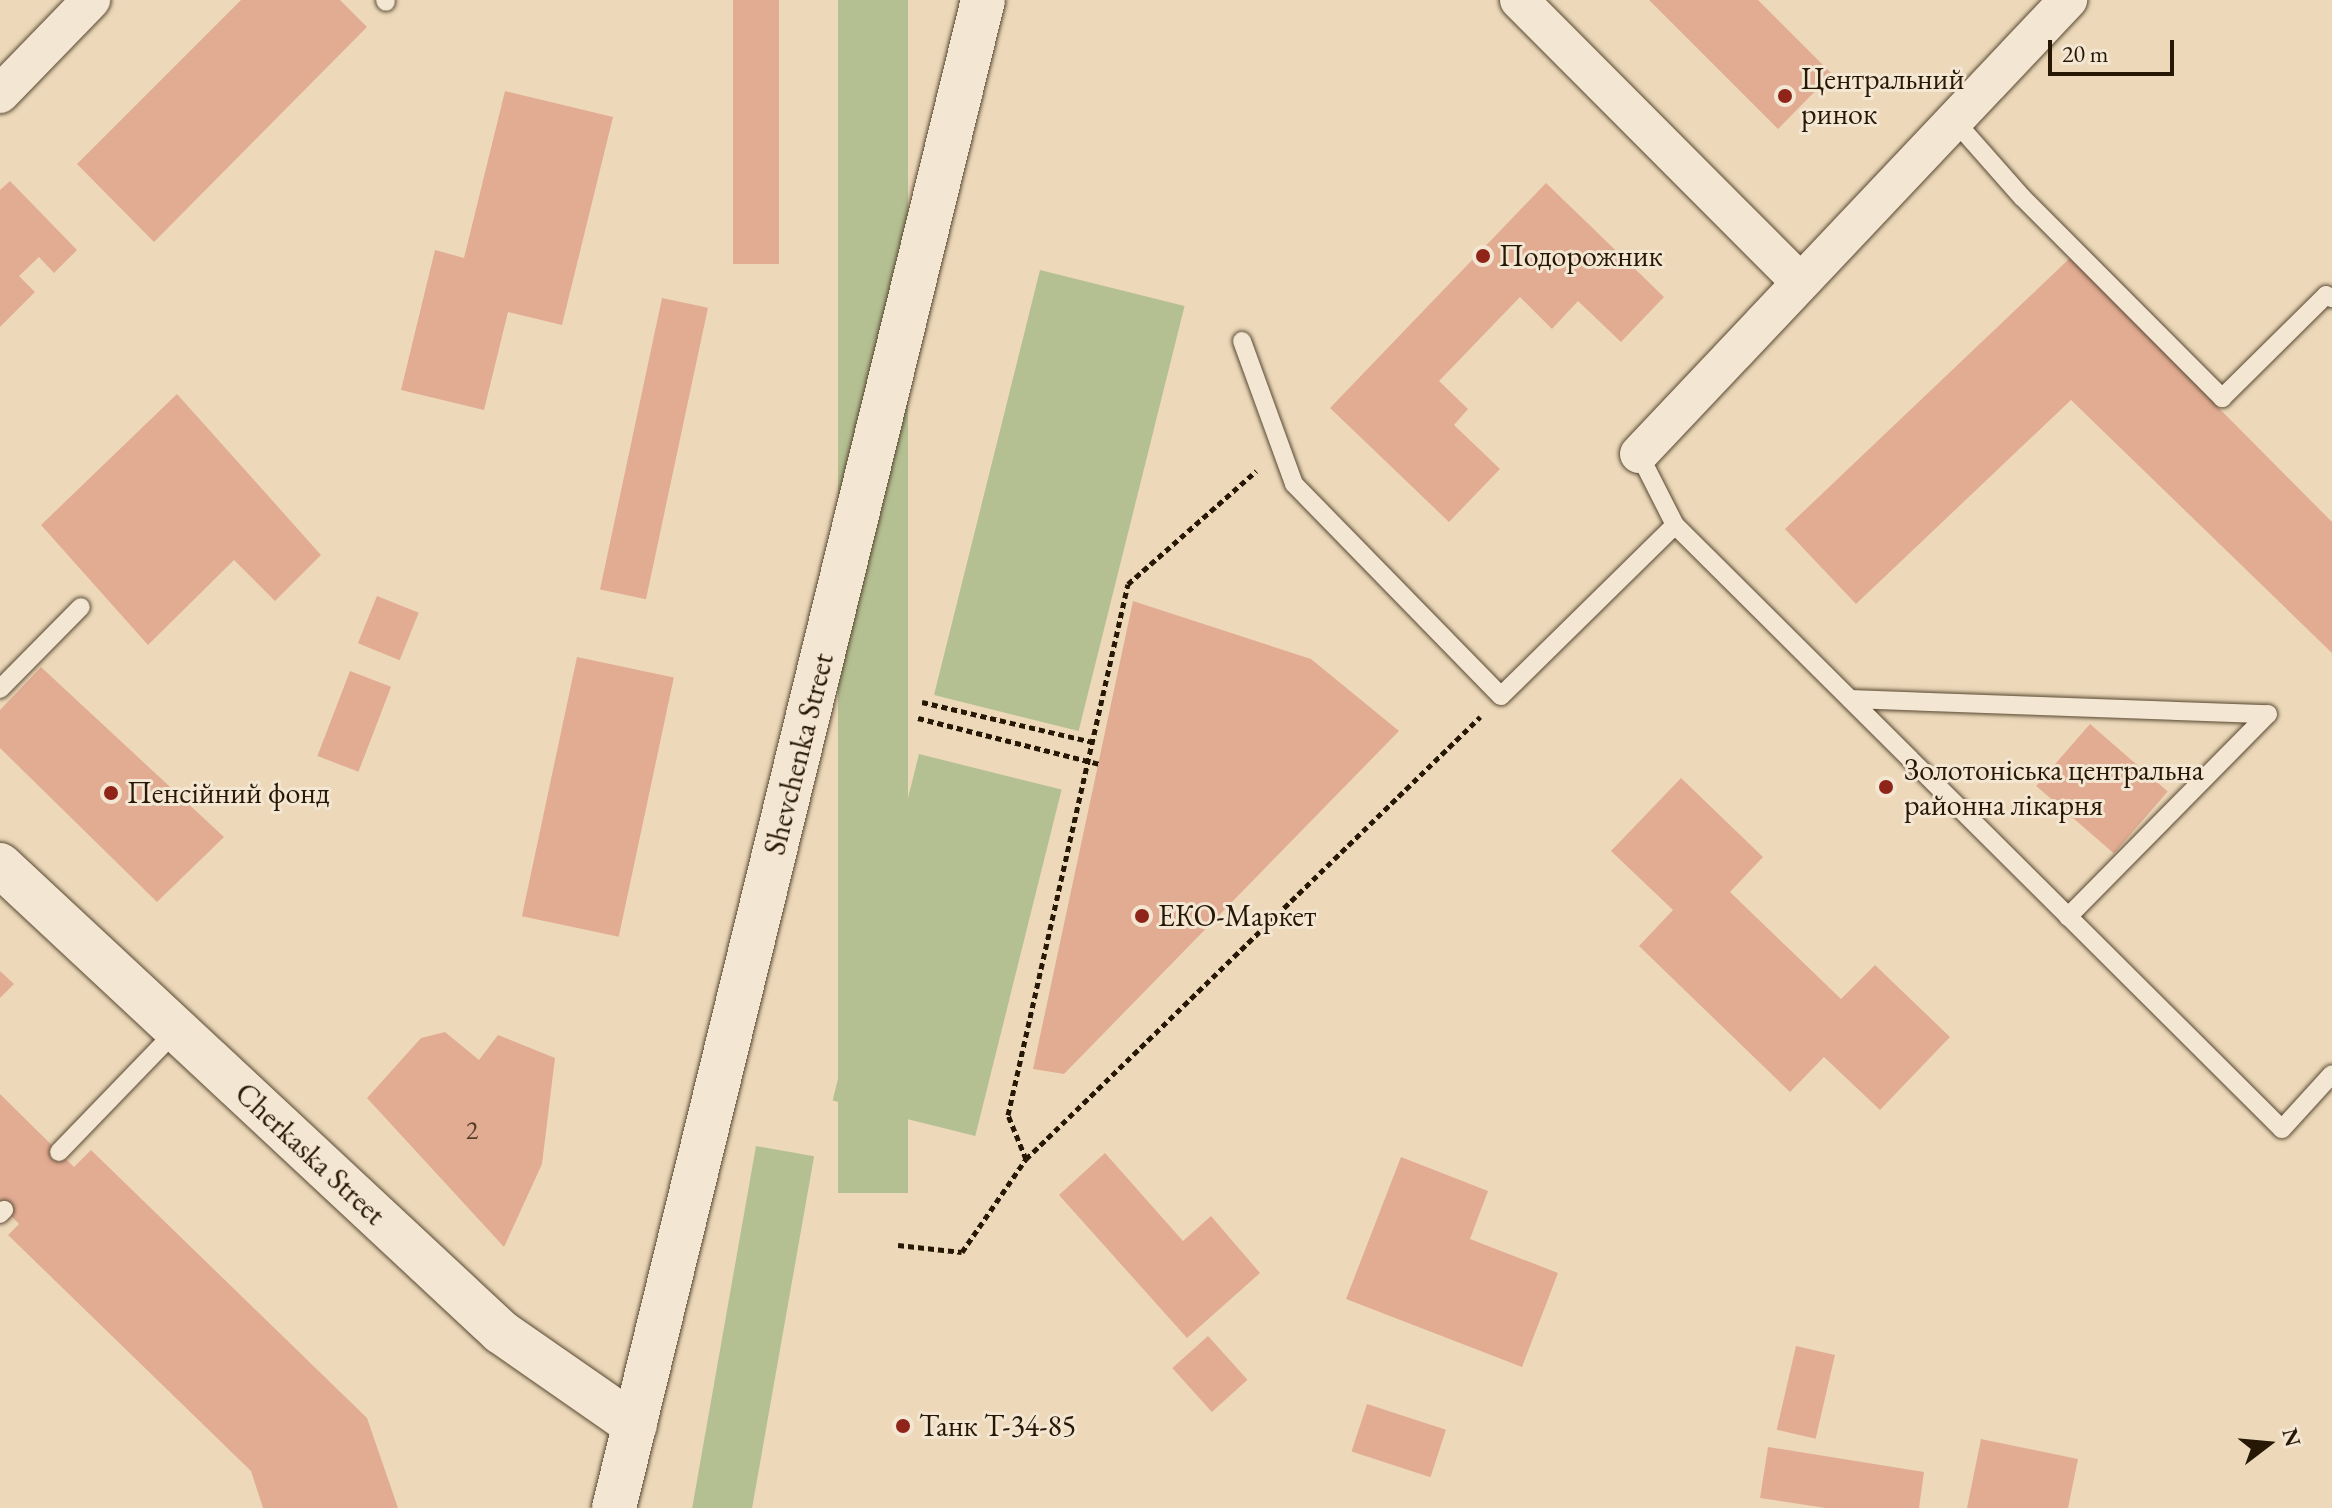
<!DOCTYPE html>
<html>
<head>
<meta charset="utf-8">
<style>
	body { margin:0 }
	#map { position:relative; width:2332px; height:1508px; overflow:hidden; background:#edd9ba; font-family:"EB Garamond",serif }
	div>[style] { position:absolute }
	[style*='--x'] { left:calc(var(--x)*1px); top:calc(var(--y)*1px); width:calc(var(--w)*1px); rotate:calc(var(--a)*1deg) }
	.green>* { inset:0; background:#b5c092; transform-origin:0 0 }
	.building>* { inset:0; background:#e2ac93; transform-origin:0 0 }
	.path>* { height:5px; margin-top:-2.5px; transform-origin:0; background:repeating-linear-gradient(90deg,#271805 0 6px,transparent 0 10px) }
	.roads { filter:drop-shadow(0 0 2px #584832) drop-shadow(0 0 2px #584832) }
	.service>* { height:18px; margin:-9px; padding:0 9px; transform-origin:9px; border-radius:9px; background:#f3e6d2 }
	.minor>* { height:38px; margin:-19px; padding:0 19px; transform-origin:19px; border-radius:19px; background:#f3e6d2 }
	.tertiary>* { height:44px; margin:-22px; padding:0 22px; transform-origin:22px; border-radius:22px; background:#f3e6d2 }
	.secondary>* { height:44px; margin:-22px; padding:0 22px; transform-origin:22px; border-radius:22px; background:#f3e6d2 }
	.dots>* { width:22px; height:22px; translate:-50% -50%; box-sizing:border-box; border:4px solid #f3e6d2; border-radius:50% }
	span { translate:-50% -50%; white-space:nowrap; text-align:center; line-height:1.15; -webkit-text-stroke:6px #f3e6d2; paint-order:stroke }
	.number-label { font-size:26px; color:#563d28 }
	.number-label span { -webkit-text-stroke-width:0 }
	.poi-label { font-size:30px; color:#271805 }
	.left { translate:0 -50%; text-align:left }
	.street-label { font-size:30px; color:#271805 }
	.north { position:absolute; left:2228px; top:1404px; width:80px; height:80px; -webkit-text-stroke:6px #f3e6d2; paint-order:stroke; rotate:74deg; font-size:22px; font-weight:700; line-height:32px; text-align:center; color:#271805 }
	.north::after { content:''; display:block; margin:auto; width:28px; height:36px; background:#271805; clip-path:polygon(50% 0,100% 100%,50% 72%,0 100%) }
	.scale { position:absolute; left:2048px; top:40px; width:126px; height:36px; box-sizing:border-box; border:4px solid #271805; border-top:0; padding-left:10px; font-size:24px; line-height:28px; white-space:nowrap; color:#271805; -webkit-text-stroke:6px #f3e6d2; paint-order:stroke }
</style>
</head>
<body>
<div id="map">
	<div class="green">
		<i style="left:838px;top:0;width:70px;height:1193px"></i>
		<i style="left:1040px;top:270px;width:149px;height:438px;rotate:14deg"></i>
		<i style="left:919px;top:754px;width:147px;height:357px;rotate:14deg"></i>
		<i style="left:756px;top:1146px;width:59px;height:375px;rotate:10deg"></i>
	</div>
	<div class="building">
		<i style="clip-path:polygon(241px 0,340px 0,367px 27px,154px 242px,77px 164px)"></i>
		<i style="left:733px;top:0;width:46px;height:264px"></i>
		<i style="clip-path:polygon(1649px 0,1758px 0,1832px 74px,1778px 129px)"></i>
		<i style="clip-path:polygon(505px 91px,613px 117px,562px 325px,508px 312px,484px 410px,401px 390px,435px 250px,464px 258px)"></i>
		<i style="clip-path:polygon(10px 181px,77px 250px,54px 273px,39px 257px,19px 276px,35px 292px,0 327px,0 190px)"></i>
		<i style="clip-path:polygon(1546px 183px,1664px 297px,1621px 342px,1578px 301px,1552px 329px,1520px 297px,1439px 381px,1468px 409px,1454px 425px,1500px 469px,1449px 522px,1330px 408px)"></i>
		<i style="clip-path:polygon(2070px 258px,2332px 522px,2332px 653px,2071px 400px,1856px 604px,1785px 529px)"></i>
		<i style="left:662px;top:298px;width:47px;height:298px;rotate:12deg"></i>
		<i style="clip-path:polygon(177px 394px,321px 555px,275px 601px,234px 560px,148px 645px,41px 525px)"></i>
		<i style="left:377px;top:596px;width:45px;height:51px;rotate:22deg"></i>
		<i style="clip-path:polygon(1133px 601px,1311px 659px,1399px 731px,1064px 1074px,1033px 1069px)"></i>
		<i style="left:577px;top:657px;width:99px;height:265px;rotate:12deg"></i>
		<i style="clip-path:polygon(41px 667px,224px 837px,157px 902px,0 748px,0 710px)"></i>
		<i style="left:350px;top:671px;width:44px;height:91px;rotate:21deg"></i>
		<i style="left:2090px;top:724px;width:103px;height:82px;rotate:41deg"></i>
		<i style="clip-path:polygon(1681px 778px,1763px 857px,1730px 892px,1841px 999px,1875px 965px,1950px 1037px,1880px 1110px,1824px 1057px,1790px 1092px,1639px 946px,1673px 910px,1611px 851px)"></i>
		<i style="clip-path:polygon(0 971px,14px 984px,0 998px)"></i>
		<i style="clip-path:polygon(445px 1032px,479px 1060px,498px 1035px,555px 1058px,542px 1164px,504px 1247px,367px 1098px,421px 1038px)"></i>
		<i style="clip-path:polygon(0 1094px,74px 1167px,91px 1150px,367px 1418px,398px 1508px,263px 1508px,251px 1471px,8px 1235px,19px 1224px,0 1205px)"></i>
		<i style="clip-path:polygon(1105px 1153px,1183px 1241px,1211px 1216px,1260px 1273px,1187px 1338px,1059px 1195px)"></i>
		<i style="clip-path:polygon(1401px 1157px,1488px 1191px,1470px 1239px,1558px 1273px,1522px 1367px,1346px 1299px)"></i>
		<i style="left:1208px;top:1336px;width:59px;height:48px;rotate:48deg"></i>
		<i style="left:1796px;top:1346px;width:40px;height:86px;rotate:13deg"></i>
		<i style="left:1367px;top:1404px;width:83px;height:50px;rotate:18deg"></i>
		<i style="clip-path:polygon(1981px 1439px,2078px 1459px,2068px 1508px,1967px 1508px)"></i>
		<i style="clip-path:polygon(1768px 1447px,1924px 1472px,1919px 1508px,1826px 1508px,1760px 1498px)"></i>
	</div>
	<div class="path">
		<i style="--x:922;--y:702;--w:176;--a:13.2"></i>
		<i style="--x:918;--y:718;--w:188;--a:14.2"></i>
		<i style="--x:1026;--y:1159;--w:48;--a:-112.2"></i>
		<i style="--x:1008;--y:1115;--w:544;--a:-77.27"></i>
		<i style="--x:1128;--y:584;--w:171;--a:-41.4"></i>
		<i style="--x:898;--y:1245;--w:64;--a:6.2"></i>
		<i style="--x:962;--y:1252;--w:113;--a:-55.5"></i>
		<i style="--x:1026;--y:1159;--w:634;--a:-44.23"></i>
	</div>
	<div class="roads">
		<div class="service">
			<i style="--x:385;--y:0;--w:2;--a:63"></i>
			<i style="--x:1954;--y:120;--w:103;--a:48.6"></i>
			<i style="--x:2022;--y:197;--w:284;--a:45.1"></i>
			<i style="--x:2222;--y:398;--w:146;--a:-44.7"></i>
			<i style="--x:2326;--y:295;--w:7;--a:27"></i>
			<i style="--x:1242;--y:341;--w:152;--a:70"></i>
			<i style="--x:1294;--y:484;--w:296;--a:45.7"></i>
			<i style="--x:1501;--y:696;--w:244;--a:-44.5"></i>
			<i style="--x:1639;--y:454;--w:80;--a:63.1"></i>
			<i style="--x:1675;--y:525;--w:856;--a:44.86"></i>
			<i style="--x:2282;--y:1129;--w:74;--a:-47.7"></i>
			<i style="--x:0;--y:689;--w:115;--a:-45.4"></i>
			<i style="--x:1850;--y:699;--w:418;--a:2.1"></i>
			<i style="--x:2268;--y:714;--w:285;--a:134.6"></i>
			<i style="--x:59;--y:1152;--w:170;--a:-46"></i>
			<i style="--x:0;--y:1214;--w:6;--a:-45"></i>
		</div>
		<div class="minor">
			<i style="--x:1519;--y:0;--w:398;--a:45.1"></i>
			<i style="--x:0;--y:94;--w:131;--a:-45.9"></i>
			<i style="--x:1639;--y:454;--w:625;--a:-46.62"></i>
		</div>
		<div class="tertiary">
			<i style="--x:0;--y:865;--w:685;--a:42.99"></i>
			<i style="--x:501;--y:1332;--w:163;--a:34.8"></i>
		</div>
		<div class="secondary">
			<i style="--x:614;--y:1508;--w:1552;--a:-76.25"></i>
		</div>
	</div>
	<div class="dots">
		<i style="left:1785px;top:96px;background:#8f2418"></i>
		<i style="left:1483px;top:256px;background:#8f2418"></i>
		<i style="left:1886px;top:787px;background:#8f2418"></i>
		<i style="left:111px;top:793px;background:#8f2418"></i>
		<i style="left:1142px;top:916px;background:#8f2418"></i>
		<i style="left:903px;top:1426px;background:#8f2418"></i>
	</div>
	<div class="number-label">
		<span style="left:472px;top:1131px">2</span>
	</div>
	<div class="poi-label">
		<span class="left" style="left:1801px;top:96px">Центральний<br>ринок</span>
		<span class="left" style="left:1499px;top:256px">Подорожник</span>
		<span class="left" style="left:1904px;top:787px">Золотоніська центральна<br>районна лікарня</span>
		<span class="left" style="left:127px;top:793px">Пенсійний фонд</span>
		<span class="left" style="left:1158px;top:916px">ЕКО-Маркет</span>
		<span class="left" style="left:919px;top:1426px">Танк Т-34-85</span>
	</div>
	<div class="street-label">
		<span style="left:799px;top:754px;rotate:-76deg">Shevchenka Street</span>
		<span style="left:310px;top:1154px;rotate:43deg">Cherkaska Street</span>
	</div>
	<div class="north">N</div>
	<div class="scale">20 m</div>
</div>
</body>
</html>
